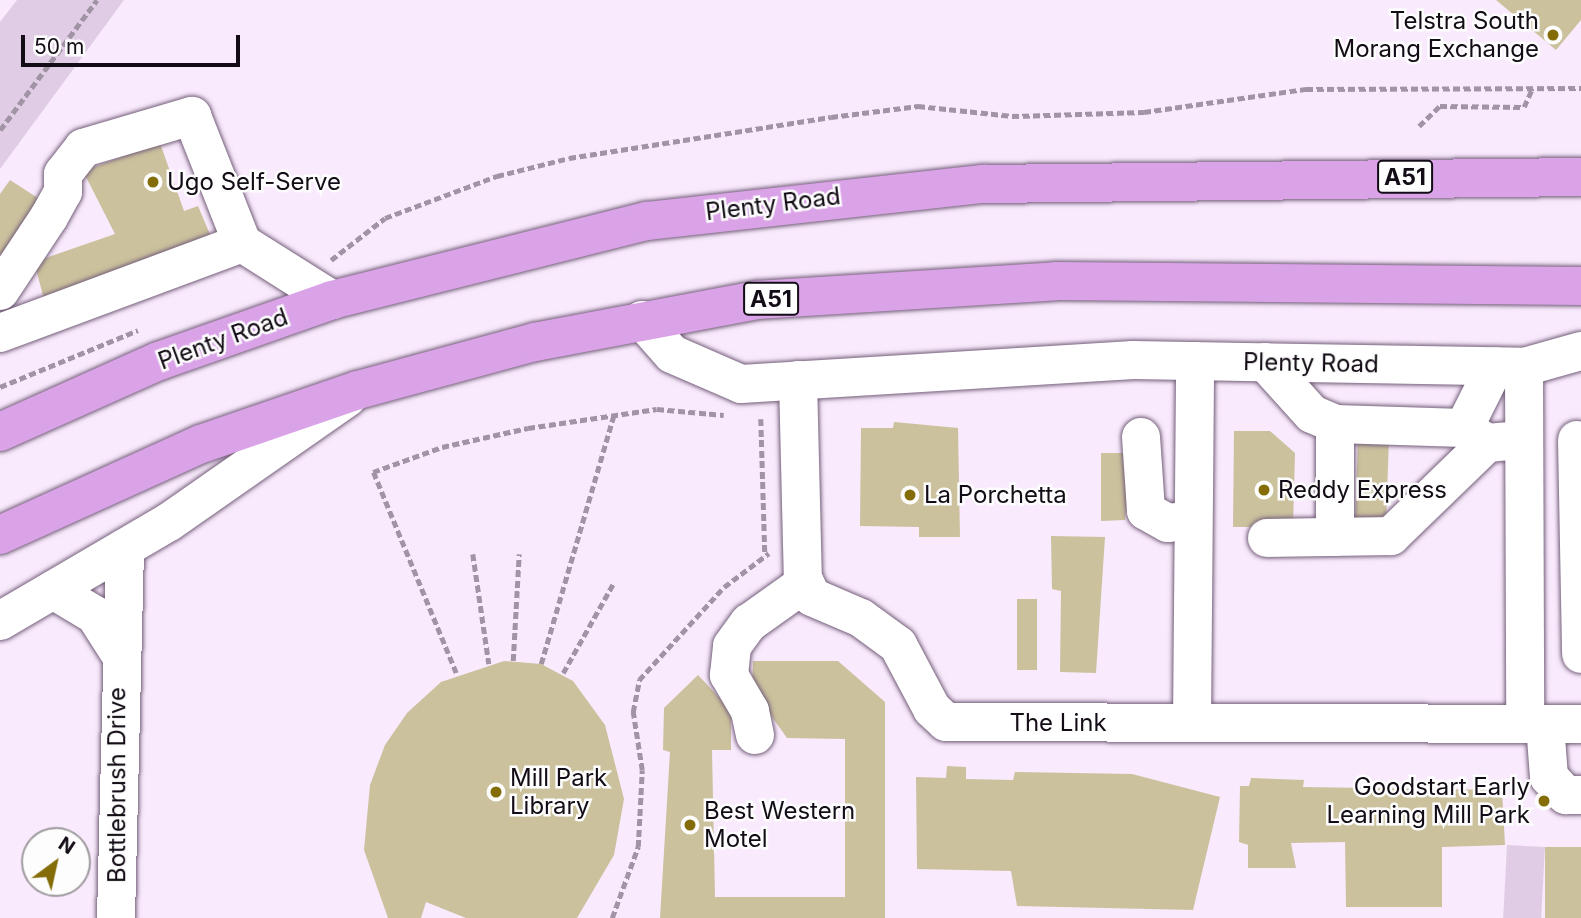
<!DOCTYPE html>
<html>
<head>
<meta charset="utf-8">
<style>
	body { margin:0 }
	#map { position:relative; width:1581px; height:918px; overflow:hidden; background:#f9eafd; font-family:Inter,sans-serif }
	div>[style] { position:absolute }
	[style*='--x'] { left:calc(var(--x)*1px); top:calc(var(--y)*1px); width:calc(var(--w)*1px); rotate:calc(var(--a)*1deg) }
	.green>* { inset:0; background:#e0cde5; transform-origin:0 0 }
	.building>* { inset:0; background:#cbc19d; transform-origin:0 0 }
	.path>* { height:4.5px; margin-top:-2.25px; transform-origin:0; background:repeating-linear-gradient(90deg,#a194a4 0 7px,transparent 0 10.5px) }
	.roads { filter:drop-shadow(0 0 2px #745f7a) drop-shadow(0 0 2px #745f7a) }
	.minor>* { height:38px; margin:-19px; padding:0 19px; transform-origin:19px; border-radius:19px; background:#fff }
	.highway>* { height:38px; margin:-19px; padding:0 19px; transform-origin:19px; border-radius:19px; background:#daa3e8 }
	.dots>* { width:19px; height:19px; translate:-50% -50%; box-sizing:border-box; border:4px solid #fdfdfd; border-radius:50% }
	span { translate:-50% -50%; white-space:nowrap; text-align:center; line-height:1.15; -webkit-text-stroke:5px #fdfdfd; paint-order:stroke }
	.shield-label span { padding:2px 5px; background:#fdfdfd; border:2px solid; border-radius:5px; -webkit-text-stroke-width:0 }
	.shield-label { font-size:23px; color:#130b15; font-weight:700 }
	.poi-label { font-size:24px; color:#130b15 }
	.right { translate:-100% -50%; text-align:right }
	.left { translate:0 -50%; text-align:left }
	.street-label { font-size:24px; color:#130b15 }
	.north { position:absolute; left:21px; top:827px; width:70px; height:70px; box-sizing:border-box; background:#fdfdfd; border:2px solid #9f9ca0; border-radius:50%; rotate:33deg; font-size:19px; font-weight:700; line-height:28px; text-align:center; color:#130b15 }
	.north::after { content:''; display:block; margin:auto; width:24px; height:32px; background:#846c09; clip-path:polygon(50% 0,100% 100%,50% 72%,0 100%) }
	.scale { position:absolute; left:21px; top:35px; width:219px; height:32px; box-sizing:border-box; border:4px solid #130b15; border-top:0; padding-left:9px; font-size:21px; line-height:24px; white-space:nowrap; color:#130b15; -webkit-text-stroke:5px #fdfdfd; paint-order:stroke }
</style>
</head>
<body>
<div id="map">
	<div class="green">
		<i style="clip-path:polygon(17px 0,124px 0,0 169px,0 22px)"></i>
		<i style="left:1507px;top:845px;width:38px;height:73px;rotate:3deg"></i>
	</div>
	<div class="building">
		<i style="clip-path:polygon(1496px 0,1581px 0,1581px 20px,1556px 50px)"></i>
		<i style="clip-path:polygon(160px 143px,184px 211px,198px 206px,212px 239px,44px 299px,34px 262px,115px 234px,83px 171px)"></i>
		<i style="clip-path:polygon(10px 180px,44px 202px,0 261px,0 194px)"></i>
		<i style="clip-path:polygon(894px 422px,958px 428px,960px 537px,919px 537px,919px 527px,860px 526px,861px 428px,893px 428px)"></i>
		<i style="clip-path:polygon(1234px 431px,1270px 431px,1295px 453px,1293px 527px,1233px 527px)"></i>
		<i style="left:1358px;top:437px;width:31px;height:80px;rotate:2deg"></i>
		<i style="clip-path:polygon(1101px 453px,1130px 453px,1125px 520px,1101px 521px)"></i>
		<i style="clip-path:polygon(1051px 536px,1105px 537px,1096px 673px,1060px 672px,1061px 591px,1052px 589px)"></i>
		<i style="left:1017px;top:599px;width:20px;height:71px"></i>
		<i style="clip-path:polygon(504px 661px,541px 664px,573px 681px,605px 725px,624px 799px,614px 855px,577px 918px,466px 918px,426px 902px,421px 918px,388px 918px,364px 850px,370px 785px,385px 745px,407px 713px,441px 682px)"></i>
		<i style="clip-path:polygon(753px 661px,838px 661px,885px 702px,885px 918px,660px 918px,670px 752px,663px 750px,664px 708px,698px 675px,731px 710px,731px 750px,712px 750px,715px 897px,845px 897px,845px 739px,787px 738px,752px 689px)"></i>
		<i style="clip-path:polygon(947px 766px,966px 767px,966px 779px,1013px 780px,1015px 772px,1132px 774px,1220px 797px,1193px 910px,1017px 906px,1011px 871px,917px 869px,916px 777px,946px 778px)"></i>
		<i style="clip-path:polygon(1251px 778px,1304px 780px,1303px 787px,1502px 790px,1505px 845px,1442px 847px,1442px 907px,1346px 907px,1345px 842px,1291px 843px,1296px 868px,1248px 868px,1248px 845px,1239px 842px,1240px 786px,1249px 786px)"></i>
		<i style="left:1545px;top:847px;width:36px;height:71px"></i>
	</div>
	<div class="path">
		<i style="--x:1419;--y:126;--w:29;--a:-44"></i>
		<i style="--x:1440;--y:106;--w:84;--a:0.7"></i>
		<i style="--x:1524;--y:107;--w:20;--a:-66"></i>
		<i style="--x:0;--y:130;--w:162;--a:-53.3"></i>
		<i style="--x:331;--y:260;--w:68;--a:-37.9"></i>
		<i style="--x:385;--y:218;--w:120;--a:-20.6"></i>
		<i style="--x:497;--y:176;--w:74;--a:-14"></i>
		<i style="--x:569;--y:158;--w:265;--a:-8.9"></i>
		<i style="--x:831;--y:117;--w:88;--a:-7.2"></i>
		<i style="--x:918;--y:106;--w:95;--a:6.1"></i>
		<i style="--x:1012;--y:116;--w:132;--a:-1.7"></i>
		<i style="--x:1144;--y:112;--w:164;--a:-8.1"></i>
		<i style="--x:1306;--y:89;--w:275;--a:-0.2"></i>
		<i style="--x:0;--y:387;--w:149;--a:-22.4"></i>
		<i style="--x:761;--y:419;--w:137;--a:88.3"></i>
		<i style="--x:473;--y:554;--w:111;--a:81.7"></i>
		<i style="--x:513;--y:661;--w:107;--a:-86.8"></i>
		<i style="--x:541;--y:664;--w:260;--a:-73.7"></i>
		<i style="--x:456;--y:673;--w:217;--a:-112.4"></i>
		<i style="--x:373;--y:472;--w:73;--a:-19.9"></i>
		<i style="--x:442;--y:447;--w:88;--a:-12.5"></i>
		<i style="--x:528;--y:428;--w:130;--a:-8.4"></i>
		<i style="--x:657;--y:409;--w:67;--a:5.1"></i>
		<i style="--x:563;--y:673;--w:104;--a:-60.7"></i>
		<i style="--x:612;--y:918;--w:76;--a:-69.9"></i>
		<i style="--x:638;--y:847;--w:77;--a:-87"></i>
		<i style="--x:642;--y:770;--w:59;--a:-98.8"></i>
		<i style="--x:633;--y:712;--w:33;--a:-79"></i>
		<i style="--x:639;--y:680;--w:126;--a:-47.6"></i>
		<i style="--x:724;--y:587;--w:56;--a:-37.1"></i>
	</div>
	<div class="roads">
		<div class="minor">
			<i style="--x:0;--y:291;--w:89;--a:-56.5"></i>
			<i style="--x:49;--y:217;--w:29;--a:-61"></i>
			<i style="--x:63;--y:192;--w:18;--a:-90"></i>
			<i style="--x:63;--y:174;--w:33;--a:-52"></i>
			<i style="--x:83;--y:148;--w:114;--a:-16.4"></i>
			<i style="--x:192;--y:116;--w:136;--a:68.5"></i>
			<i style="--x:642;--y:320;--w:45;--a:48.6"></i>
			<i style="--x:672;--y:354;--w:75;--a:23.5"></i>
			<i style="--x:741;--y:384;--w:393;--a:-3.5"></i>
			<i style="--x:1133;--y:360;--w:391;--a:1"></i>
			<i style="--x:1524;--y:367;--w:59;--a:-15.7"></i>
			<i style="--x:0;--y:333;--w:258;--a:-20.4"></i>
			<i style="--x:242;--y:243;--w:107;--a:32.3"></i>
			<i style="--x:1265;--y:362;--w:70;--a:47.9"></i>
			<i style="--x:1312;--y:414;--w:25;--a:23"></i>
			<i style="--x:1335;--y:424;--w:129;--a:1.8"></i>
			<i style="--x:1464;--y:428;--w:27;--a:33"></i>
			<i style="--x:1487;--y:443;--w:36;--a:-5"></i>
			<i style="--x:1524;--y:367;--w:357;--a:89.8"></i>
			<i style="--x:798;--y:380;--w:199;--a:88.6"></i>
			<i style="--x:803;--y:579;--w:20;--a:63"></i>
			<i style="--x:812;--y:597;--w:53;--a:23.2"></i>
			<i style="--x:861;--y:618;--w:46;--a:36.1"></i>
			<i style="--x:898;--y:645;--w:72;--a:62"></i>
			<i style="--x:932;--y:709;--w:19;--a:43"></i>
			<i style="--x:946;--y:722;--w:635;--a:0.18"></i>
			<i style="--x:1464;--y:428;--w:69;--a:-63.4"></i>
			<i style="--x:1141;--y:437;--w:74;--a:86.1"></i>
			<i style="--x:1146;--y:511;--w:25;--a:29"></i>
			<i style="--x:1168;--y:523;--w:25;--a:-7"></i>
			<i style="--x:1577;--y:440;--w:214;--a:88.9"></i>
			<i style="--x:1335;--y:537;--w:113;--a:-90"></i>
			<i style="--x:1267;--y:538;--w:124;--a:-0.9"></i>
			<i style="--x:1391;--y:536;--w:134;--a:-44.1"></i>
			<i style="--x:53;--y:590;--w:49;--a:30.8"></i>
			<i style="--x:95;--y:615;--w:43;--a:57.4"></i>
			<i style="--x:0;--y:621;--w:196;--a:-30.4"></i>
			<i style="--x:169;--y:522;--w:218;--a:-34.9"></i>
			<i style="--x:1192;--y:723;--w:362;--a:-89.5"></i>
			<i style="--x:1545;--y:724;--w:53;--a:85.7"></i>
			<i style="--x:1549;--y:777;--w:25;--a:47"></i>
			<i style="--x:1566;--y:795;--w:15;--a:0"></i>
			<i style="--x:755;--y:735;--w:25;--a:-102"></i>
			<i style="--x:750;--y:711;--w:42;--a:-120.3"></i>
			<i style="--x:729;--y:675;--w:29;--a:-84"></i>
			<i style="--x:732;--y:646;--w:29;--a:-54"></i>
			<i style="--x:749;--y:623;--w:69;--a:-35.5"></i>
			<i style="--x:116;--y:918;--w:370;--a:-88.6"></i>
		</div>
		<div class="highway">
			<i style="--x:0;--y:432;--w:174;--a:-24.1"></i>
			<i style="--x:159;--y:361;--w:183;--a:-19.4"></i>
			<i style="--x:332;--y:300;--w:325;--a:-14.1"></i>
			<i style="--x:647;--y:221;--w:339;--a:-6.3"></i>
			<i style="--x:984;--y:184;--w:597;--a:-0.67"></i>
			<i style="--x:0;--y:535;--w:221;--a:-24.4"></i>
			<i style="--x:201;--y:444;--w:166;--a:-19"></i>
			<i style="--x:358;--y:390;--w:183;--a:-15.2"></i>
			<i style="--x:535;--y:342;--w:226;--a:-10.7"></i>
			<i style="--x:757;--y:300;--w:300;--a:-3.6"></i>
			<i style="--x:1056;--y:281;--w:525;--a:0.55"></i>
		</div>
	</div>
	<div class="dots">
		<i style="left:1553px;top:35px;background:#846c09"></i>
		<i style="left:153px;top:182px;background:#846c09"></i>
		<i style="left:1264px;top:490px;background:#846c09"></i>
		<i style="left:910px;top:495px;background:#846c09"></i>
		<i style="left:496px;top:792px;background:#846c09"></i>
		<i style="left:1544px;top:801px;background:#846c09"></i>
		<i style="left:690px;top:825px;background:#846c09"></i>
	</div>
	<div class="shield-label">
		<span style="left:1405px;top:177px">A51</span>
		<span style="left:771px;top:299px">A51</span>
	</div>
	<div class="poi-label">
		<span class="right" style="left:1539px;top:35px">Telstra South<br>Morang Exchange</span>
		<span class="left" style="left:167px;top:182px">Ugo Self-Serve</span>
		<span class="left" style="left:1278px;top:490px">Reddy Express</span>
		<span class="left" style="left:924px;top:495px">La Porchetta</span>
		<span class="left" style="left:510px;top:792px">Mill Park<br>Library</span>
		<span class="right" style="left:1530px;top:801px">Goodstart Early<br>Learning Mill Park</span>
		<span class="left" style="left:704px;top:825px">Best Western<br>Motel</span>
	</div>
	<div class="street-label">
		<span style="left:773px;top:204px;rotate:-7deg">Plenty Road</span>
		<span style="left:223px;top:339px;rotate:-20deg">Plenty Road</span>
		<span style="left:1311px;top:363px;rotate:1deg">Plenty Road</span>
		<span style="left:1058px;top:723px">The Link</span>
		<span style="left:117px;top:785px;rotate:-90deg">Bottlebrush Drive</span>
	</div>
	<div class="north">N</div>
	<div class="scale">50 m</div>
</div>
</body>
</html>
